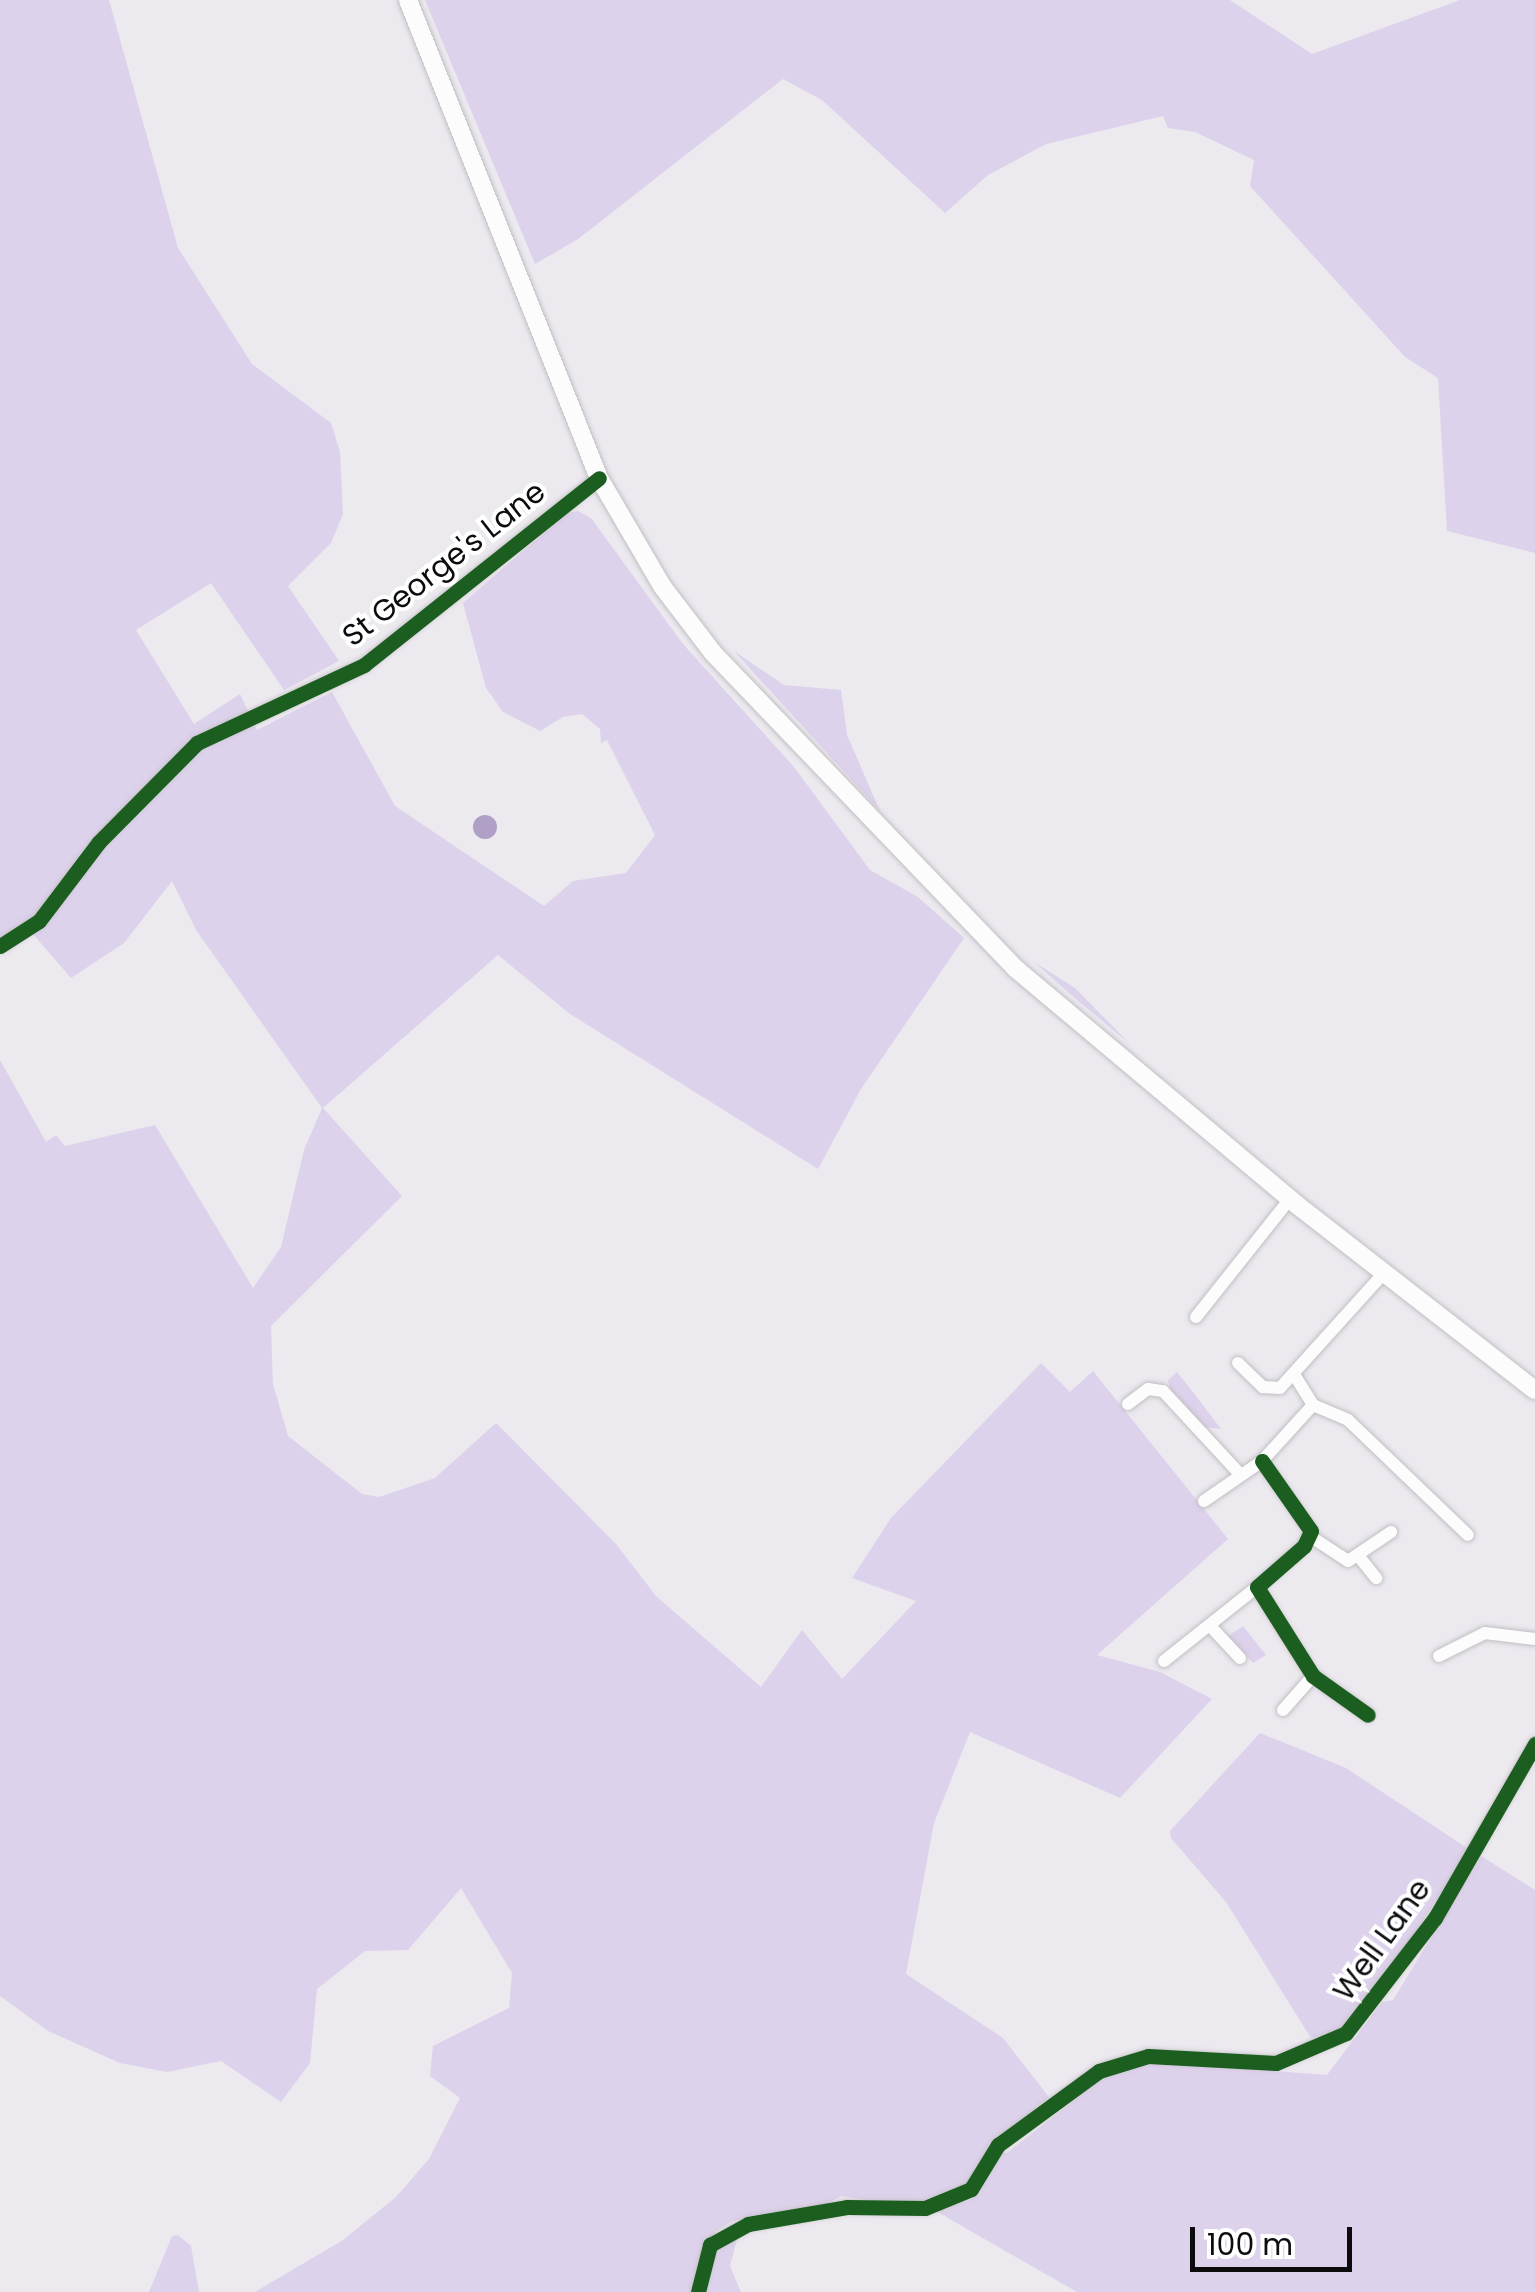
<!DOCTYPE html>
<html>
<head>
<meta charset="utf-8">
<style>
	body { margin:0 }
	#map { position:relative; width:1535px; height:2292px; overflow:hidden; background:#ece9ef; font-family:Poppins,sans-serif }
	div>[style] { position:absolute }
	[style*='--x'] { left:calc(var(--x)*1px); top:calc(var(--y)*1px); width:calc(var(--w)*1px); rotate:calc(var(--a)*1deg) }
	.green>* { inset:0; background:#ddd2eb }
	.water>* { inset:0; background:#b0a0c6 }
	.round { border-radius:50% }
	.roads { filter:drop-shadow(0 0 2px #c1bfc3) drop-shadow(0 0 2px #c1bfc3) }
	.minor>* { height:12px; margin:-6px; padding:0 6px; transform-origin:6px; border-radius:6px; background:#fcfcfd }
	.major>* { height:18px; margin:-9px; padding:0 9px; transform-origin:9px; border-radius:9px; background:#fcfcfd }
	.cycleway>* { height:15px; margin:-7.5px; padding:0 7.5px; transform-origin:7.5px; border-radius:7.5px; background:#1b5e20 }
	span { translate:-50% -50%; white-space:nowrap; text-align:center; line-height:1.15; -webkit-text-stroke:8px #fff; paint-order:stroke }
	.street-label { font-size:30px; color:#0c0b0e }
	.scale { position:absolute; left:1190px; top:2227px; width:162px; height:45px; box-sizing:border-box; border:5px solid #0c0b0e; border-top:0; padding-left:12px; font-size:30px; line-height:35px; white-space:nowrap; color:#0c0b0e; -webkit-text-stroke:8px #fff; paint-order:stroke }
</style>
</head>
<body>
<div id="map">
	<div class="green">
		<i style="clip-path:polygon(0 0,109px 0,178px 248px,252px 364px,331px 423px,340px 452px,343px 514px,331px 543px,288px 586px,339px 661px,284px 690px,211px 583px,136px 630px,194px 724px,240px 694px,257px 730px,332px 692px,395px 806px,544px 906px,573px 881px,626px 873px,655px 835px,607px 740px,601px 743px,600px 729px,582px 714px,563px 717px,540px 731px,503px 712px,486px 688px,463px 603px,567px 513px,578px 511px,591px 518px,683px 644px,794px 767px,870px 870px,918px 897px,964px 938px,861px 1089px,818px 1169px,570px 1014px,498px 955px,323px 1108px,402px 1196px,271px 1326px,273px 1384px,288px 1436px,362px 1494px,379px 1497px,435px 1478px,496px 1423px,616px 1544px,656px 1596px,761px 1687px,802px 1630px,842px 1679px,916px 1601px,852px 1578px,891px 1518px,1041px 1363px,1070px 1392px,1093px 1371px,1228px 1539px,1097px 1655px,1160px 1672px,1212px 1699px,1120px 1798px,970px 1732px,934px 1823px,906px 1974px,1003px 2038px,1049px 2097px,988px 2148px,1007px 2153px,1101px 2079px,1153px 2062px,1327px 2075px,1382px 2002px,1393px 2000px,1481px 1856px,1535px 1890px,1535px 2292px,1077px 2292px,934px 2210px,841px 2196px,819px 2208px,732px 2221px,716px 2231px,701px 2255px,691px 2292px,255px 2292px,343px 2240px,396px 2197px,429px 2159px,460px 2098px,430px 2076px,433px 2046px,509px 2008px,512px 1973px,461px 1888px,408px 1950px,365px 1951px,317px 1989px,310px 2063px,281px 2102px,221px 2061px,167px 2072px,120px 2063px,48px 2031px,0 1996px,0 1060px,46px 1142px,56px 1135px,65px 1146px,155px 1125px,253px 1288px,281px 1247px,304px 1150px,322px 1108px,196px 930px,172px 881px,124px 943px,71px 978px,32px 933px,0 954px)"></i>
		<i style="clip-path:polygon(425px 0,1230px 0,1312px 54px,1460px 0,1535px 0,1535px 553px,1447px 531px,1438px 378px,1405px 357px,1250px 186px,1254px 160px,1195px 132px,1168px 128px,1163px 116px,1046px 144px,988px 175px,945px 213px,822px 100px,783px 79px,578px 239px,535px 264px)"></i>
		<i style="clip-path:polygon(734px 651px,784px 685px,841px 690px,847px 735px,880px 811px)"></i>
		<i style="clip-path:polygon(1034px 962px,1075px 988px,1129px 1043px,1077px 1000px)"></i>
		<i style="clip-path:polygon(1177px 1372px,1193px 1392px,1221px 1429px,1205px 1427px,1170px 1390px,1168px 1380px)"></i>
		<i style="clip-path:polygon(1243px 1626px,1266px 1655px,1253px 1663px,1228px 1636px)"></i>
		<i style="clip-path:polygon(1260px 1733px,1346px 1768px,1470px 1850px,1353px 2024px,1328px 2035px,1311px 2038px,1226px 1902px,1171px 1838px,1170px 1831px)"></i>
		<i style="clip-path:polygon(178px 2235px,191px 2246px,199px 2292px,149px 2292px,172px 2236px)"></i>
		<i style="clip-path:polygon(738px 2235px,730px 2266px,741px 2292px,703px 2292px,712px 2251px)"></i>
	</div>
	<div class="water">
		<i class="round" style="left:473px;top:815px;width:24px;height:24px"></i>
	</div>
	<div class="roads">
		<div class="minor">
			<i style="--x:0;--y:946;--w:46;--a:-32.7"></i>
			<i style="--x:39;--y:921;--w:99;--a:-52.8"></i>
			<i style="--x:99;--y:842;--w:139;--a:-45.3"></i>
			<i style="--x:197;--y:743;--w:184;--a:-25"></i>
			<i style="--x:364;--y:665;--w:300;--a:-38.5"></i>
			<i style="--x:1196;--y:1317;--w:151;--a:-51.5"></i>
			<i style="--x:1238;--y:1363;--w:35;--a:44"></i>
			<i style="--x:1263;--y:1387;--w:17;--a:3"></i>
			<i style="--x:1280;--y:1388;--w:155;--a:-47.9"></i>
			<i style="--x:1295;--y:1376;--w:34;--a:58"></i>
			<i style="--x:1313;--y:1405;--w:38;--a:23"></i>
			<i style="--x:1348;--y:1420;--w:166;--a:43.8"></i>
			<i style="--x:1128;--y:1404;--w:25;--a:-37"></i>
			<i style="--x:1148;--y:1389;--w:15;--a:8"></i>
			<i style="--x:1163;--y:1391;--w:112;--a:47.2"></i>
			<i style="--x:1262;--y:1461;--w:85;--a:55"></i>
			<i style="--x:1311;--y:1531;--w:17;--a:115"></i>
			<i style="--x:1304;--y:1546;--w:62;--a:138.9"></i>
			<i style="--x:1257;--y:1587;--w:105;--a:57.8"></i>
			<i style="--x:1313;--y:1676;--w:67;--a:35.3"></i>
			<i style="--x:1204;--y:1501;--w:70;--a:-34.6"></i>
			<i style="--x:1262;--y:1461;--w:76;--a:-47.7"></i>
			<i style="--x:1310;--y:1536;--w:45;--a:33.3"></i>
			<i style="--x:1348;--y:1561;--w:52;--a:-34"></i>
			<i style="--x:1360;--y:1558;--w:26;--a:51"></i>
			<i style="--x:1212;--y:1628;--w:41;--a:47"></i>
			<i style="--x:1439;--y:1656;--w:51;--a:-26.6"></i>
			<i style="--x:1485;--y:1633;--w:50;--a:6.8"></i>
			<i style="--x:1164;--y:1661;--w:119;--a:-38.5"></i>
			<i style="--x:1283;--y:1710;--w:45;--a:-48.6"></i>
			<i style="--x:698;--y:2292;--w:49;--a:-75.7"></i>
			<i style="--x:710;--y:2245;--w:43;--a:-28.9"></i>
			<i style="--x:748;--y:2224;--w:100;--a:-9.7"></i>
			<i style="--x:847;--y:2207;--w:78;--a:0.7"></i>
			<i style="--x:925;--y:2208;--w:50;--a:-22.4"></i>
			<i style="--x:971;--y:2189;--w:52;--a:-58.5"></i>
			<i style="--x:998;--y:2145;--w:125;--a:-36.2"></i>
			<i style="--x:1099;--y:2071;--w:51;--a:-17"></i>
			<i style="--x:1148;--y:2056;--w:128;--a:3.1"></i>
			<i style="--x:1276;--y:2063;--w:76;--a:-23.2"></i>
			<i style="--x:1346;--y:2033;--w:145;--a:-52.3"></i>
			<i style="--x:1435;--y:1918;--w:201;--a:-60.1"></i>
		</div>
		<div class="major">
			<i style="--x:408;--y:0;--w:515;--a:68.22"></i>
			<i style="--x:599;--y:478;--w:125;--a:59.7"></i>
			<i style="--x:662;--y:586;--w:84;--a:52.7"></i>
			<i style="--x:713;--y:653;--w:438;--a:46.2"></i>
			<i style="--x:1016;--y:969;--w:367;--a:40"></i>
			<i style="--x:1297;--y:1205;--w:301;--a:37.9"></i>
		</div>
	</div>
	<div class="cycleway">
		<i style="--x:0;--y:946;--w:46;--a:-32.7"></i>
		<i style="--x:39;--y:921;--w:99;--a:-52.8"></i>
		<i style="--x:99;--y:842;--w:139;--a:-45.3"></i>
		<i style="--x:197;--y:743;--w:184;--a:-25"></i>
		<i style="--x:364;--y:665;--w:300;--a:-38.5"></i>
		<i style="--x:1262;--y:1461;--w:85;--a:55"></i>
		<i style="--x:1311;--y:1531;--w:17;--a:115"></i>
		<i style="--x:1304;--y:1546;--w:62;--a:138.9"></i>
		<i style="--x:1257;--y:1587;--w:105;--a:57.8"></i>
		<i style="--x:1313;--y:1676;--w:67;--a:35.3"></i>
		<i style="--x:698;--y:2292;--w:49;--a:-75.7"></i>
		<i style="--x:710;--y:2245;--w:43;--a:-28.9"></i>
		<i style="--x:748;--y:2224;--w:100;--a:-9.7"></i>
		<i style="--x:847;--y:2207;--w:78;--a:0.7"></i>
		<i style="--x:925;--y:2208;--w:50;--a:-22.4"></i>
		<i style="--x:971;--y:2189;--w:52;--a:-58.5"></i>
		<i style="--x:998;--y:2145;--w:125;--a:-36.2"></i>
		<i style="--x:1099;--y:2071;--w:51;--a:-17"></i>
		<i style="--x:1148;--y:2056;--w:128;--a:3.1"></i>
		<i style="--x:1276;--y:2063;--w:76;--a:-23.2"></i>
		<i style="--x:1346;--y:2033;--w:145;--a:-52.3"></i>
		<i style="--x:1435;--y:1918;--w:201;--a:-60.1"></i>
	</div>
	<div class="street-label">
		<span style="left:444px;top:564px;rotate:-38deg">St George's Lane</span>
		<span style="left:1382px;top:1940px;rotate:-54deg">Well Lane</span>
	</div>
	<div class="scale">100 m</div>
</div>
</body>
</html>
